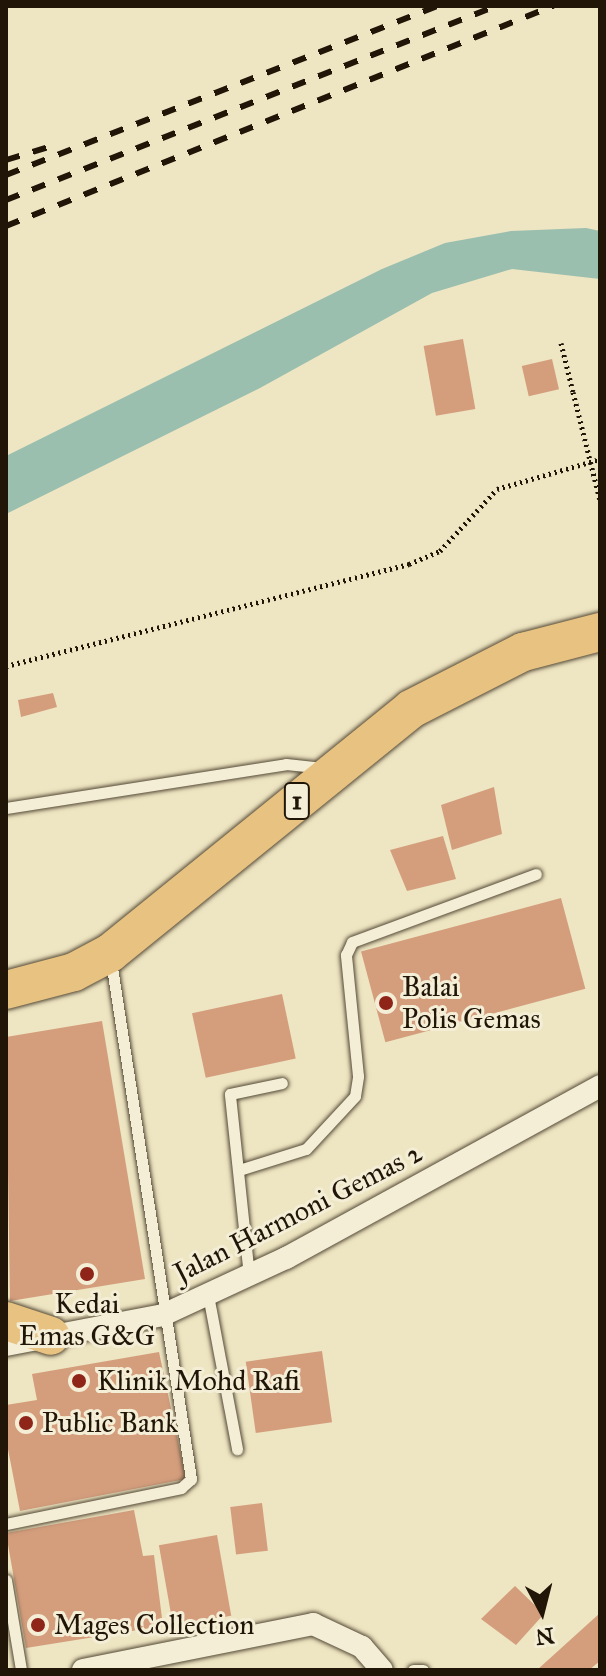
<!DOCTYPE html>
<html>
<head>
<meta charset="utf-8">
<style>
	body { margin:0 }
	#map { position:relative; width:606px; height:1676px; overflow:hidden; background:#eee5c2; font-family:"IM FELL Great Primer",serif }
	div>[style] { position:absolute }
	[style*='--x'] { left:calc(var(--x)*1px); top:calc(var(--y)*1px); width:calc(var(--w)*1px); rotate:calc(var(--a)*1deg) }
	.water>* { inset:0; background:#9abfaf }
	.building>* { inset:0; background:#d49e7d; transform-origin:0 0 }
	.path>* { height:5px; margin-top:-2.5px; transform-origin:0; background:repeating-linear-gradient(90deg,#201507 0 2px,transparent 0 6px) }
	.roads { filter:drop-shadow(0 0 2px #544936) drop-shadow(0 0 2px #544936) }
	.service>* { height:11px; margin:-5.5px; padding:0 5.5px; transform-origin:5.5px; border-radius:5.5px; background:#f4eed7 }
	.minor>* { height:22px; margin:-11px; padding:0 11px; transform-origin:11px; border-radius:11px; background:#f4eed7 }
	.trunk>* { height:38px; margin:-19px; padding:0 19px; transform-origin:19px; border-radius:19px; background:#e7c281 }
	.rail>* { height:6px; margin-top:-3px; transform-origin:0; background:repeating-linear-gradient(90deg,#201507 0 14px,transparent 0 28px) }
	.path-bridge>* { height:5px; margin-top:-2.5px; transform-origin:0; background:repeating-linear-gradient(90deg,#201507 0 2px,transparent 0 6px) }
	.dots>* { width:22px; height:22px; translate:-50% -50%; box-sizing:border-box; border:4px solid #f4eed7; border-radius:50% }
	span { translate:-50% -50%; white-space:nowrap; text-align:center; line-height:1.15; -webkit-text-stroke:6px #f4eed7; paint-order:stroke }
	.shield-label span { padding:2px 6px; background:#f4eed7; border:2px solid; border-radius:6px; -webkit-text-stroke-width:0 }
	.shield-label { font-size:26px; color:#201507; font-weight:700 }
	.poi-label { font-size:28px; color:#201507 }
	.left { translate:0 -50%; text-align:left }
	.street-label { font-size:28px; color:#201507 }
	.frame { position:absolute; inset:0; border:8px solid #201507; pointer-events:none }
	.north { position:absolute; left:502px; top:1572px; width:80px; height:80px; -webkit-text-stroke:6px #f4eed7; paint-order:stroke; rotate:173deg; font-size:22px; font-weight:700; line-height:32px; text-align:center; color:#201507 }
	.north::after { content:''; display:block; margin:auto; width:28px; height:36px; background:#201507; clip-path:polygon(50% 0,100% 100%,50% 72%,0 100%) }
</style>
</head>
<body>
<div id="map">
	<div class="water">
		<i style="clip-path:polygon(586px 228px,600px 231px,600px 279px,512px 269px,432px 293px,260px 388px,6px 514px,6px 456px,382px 269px,445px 243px,511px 231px)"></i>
	</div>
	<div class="building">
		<i style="left:463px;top:339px;width:71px;height:40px;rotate:80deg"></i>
		<i style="left:552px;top:359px;width:31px;height:31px;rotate:77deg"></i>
		<i style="clip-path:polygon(53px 693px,57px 707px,21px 717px,18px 700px)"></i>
		<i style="clip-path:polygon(494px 787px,502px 834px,452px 850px,441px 805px)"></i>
		<i style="clip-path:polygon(443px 836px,456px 879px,407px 891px,390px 850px)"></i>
		<i style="left:561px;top:898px;width:94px;height:207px;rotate:75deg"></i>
		<i style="left:282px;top:994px;width:66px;height:92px;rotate:78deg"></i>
		<i style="clip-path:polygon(102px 1021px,145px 1279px,10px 1301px,6px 1037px)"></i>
		<i style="left:322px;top:1351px;width:72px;height:77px;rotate:82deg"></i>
		<i style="clip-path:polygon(159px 1352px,186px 1479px,20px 1511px,6px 1439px,6px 1405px,37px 1400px,32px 1374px)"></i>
		<i style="left:262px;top:1503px;width:48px;height:32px;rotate:83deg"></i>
		<i style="clip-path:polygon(134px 1510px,143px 1556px,154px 1555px,163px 1626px,26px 1648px,6px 1533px)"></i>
		<i style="left:217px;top:1535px;width:82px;height:59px;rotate:80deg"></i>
		<i style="clip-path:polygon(515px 1586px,544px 1614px,516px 1645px,481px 1619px)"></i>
		<i style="clip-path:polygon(600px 1613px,600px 1661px,589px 1670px,537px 1670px)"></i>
	</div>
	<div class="path">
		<i style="--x:561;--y:343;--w:50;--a:76.2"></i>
		<i style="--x:6;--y:666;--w:416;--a:-14.2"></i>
		<i style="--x:409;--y:564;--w:34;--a:-23"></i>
		<i style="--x:440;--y:551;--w:84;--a:-47.4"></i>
		<i style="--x:497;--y:489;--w:107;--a:-16.2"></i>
	</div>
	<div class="roads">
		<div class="service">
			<i style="--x:6;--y:808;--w:283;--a:-8.9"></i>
			<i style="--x:286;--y:764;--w:37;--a:6"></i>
			<i style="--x:239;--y:1170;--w:70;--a:-17.4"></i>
			<i style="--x:306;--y:1149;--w:72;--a:-47.2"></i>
			<i style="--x:355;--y:1096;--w:20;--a:-81"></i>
			<i style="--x:358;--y:1076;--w:122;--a:-95.7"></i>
			<i style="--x:346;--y:955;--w:14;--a:-65"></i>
			<i style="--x:352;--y:942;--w:196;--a:-20.3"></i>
			<i style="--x:249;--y:1276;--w:183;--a:-96"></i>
			<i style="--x:230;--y:1094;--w:53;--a:-11.9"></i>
			<i style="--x:208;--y:1295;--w:157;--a:79.3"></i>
			<i style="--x:6;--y:1524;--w:179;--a:-11.6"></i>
			<i style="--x:181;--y:1488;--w:13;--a:-42"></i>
			<i style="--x:191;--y:1479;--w:524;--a:-98.78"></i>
			<i style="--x:6;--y:1580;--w:91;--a:80.5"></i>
			<i style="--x:413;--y:1670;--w:10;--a:0"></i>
		</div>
		<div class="minor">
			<i style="--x:6;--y:1345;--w:160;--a:-10.8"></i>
			<i style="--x:163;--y:1315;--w:136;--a:-24.9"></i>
			<i style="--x:286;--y:1258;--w:358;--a:-28.7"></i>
			<i style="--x:83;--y:1670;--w:235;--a:-11.3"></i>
			<i style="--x:313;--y:1624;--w:54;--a:25.1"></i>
			<i style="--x:362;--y:1647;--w:30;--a:49"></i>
		</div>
		<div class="trunk">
			<i style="--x:6;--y:990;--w:70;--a:-14.8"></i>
			<i style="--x:74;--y:972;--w:41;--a:-27.8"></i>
			<i style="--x:110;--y:953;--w:387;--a:-39"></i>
			<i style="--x:411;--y:709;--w:126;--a:-27"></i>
			<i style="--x:523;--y:652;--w:80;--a:-14.6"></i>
			<i style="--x:6;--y:1321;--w:47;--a:18.4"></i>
		</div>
	</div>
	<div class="rail">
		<i style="--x:6;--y:160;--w:45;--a:-16.8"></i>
		<i style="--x:6;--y:175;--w:464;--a:-21.4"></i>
		<i style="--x:6;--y:200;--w:527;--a:-21.6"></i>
		<i style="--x:6;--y:226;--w:590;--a:-21.91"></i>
	</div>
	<div class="path-bridge">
		<i style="--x:573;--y:392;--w:111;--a:76"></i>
	</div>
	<div class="dots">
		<i style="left:386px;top:1003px;background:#8f2418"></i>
		<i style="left:87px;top:1274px;background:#8f2418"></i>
		<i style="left:79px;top:1381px;background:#8f2418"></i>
		<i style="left:26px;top:1423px;background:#8f2418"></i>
		<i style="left:38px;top:1625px;background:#8f2418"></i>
	</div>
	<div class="shield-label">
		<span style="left:297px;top:801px">1</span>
	</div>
	<div class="poi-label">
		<span class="left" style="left:402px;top:1003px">Balai<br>Polis Gemas</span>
		<span style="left:87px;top:1320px">Kedai<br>Emas G&amp;G</span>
		<span class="left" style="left:97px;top:1381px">Klinik Mohd Rafi</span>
		<span class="left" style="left:42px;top:1423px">Public Bank</span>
		<span class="left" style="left:54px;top:1625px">Mages Collection</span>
	</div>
	<div class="street-label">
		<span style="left:298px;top:1213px;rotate:-27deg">Jalan Harmoni Gemas 2</span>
	</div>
	<div class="frame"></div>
	<div class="north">N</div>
</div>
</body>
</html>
